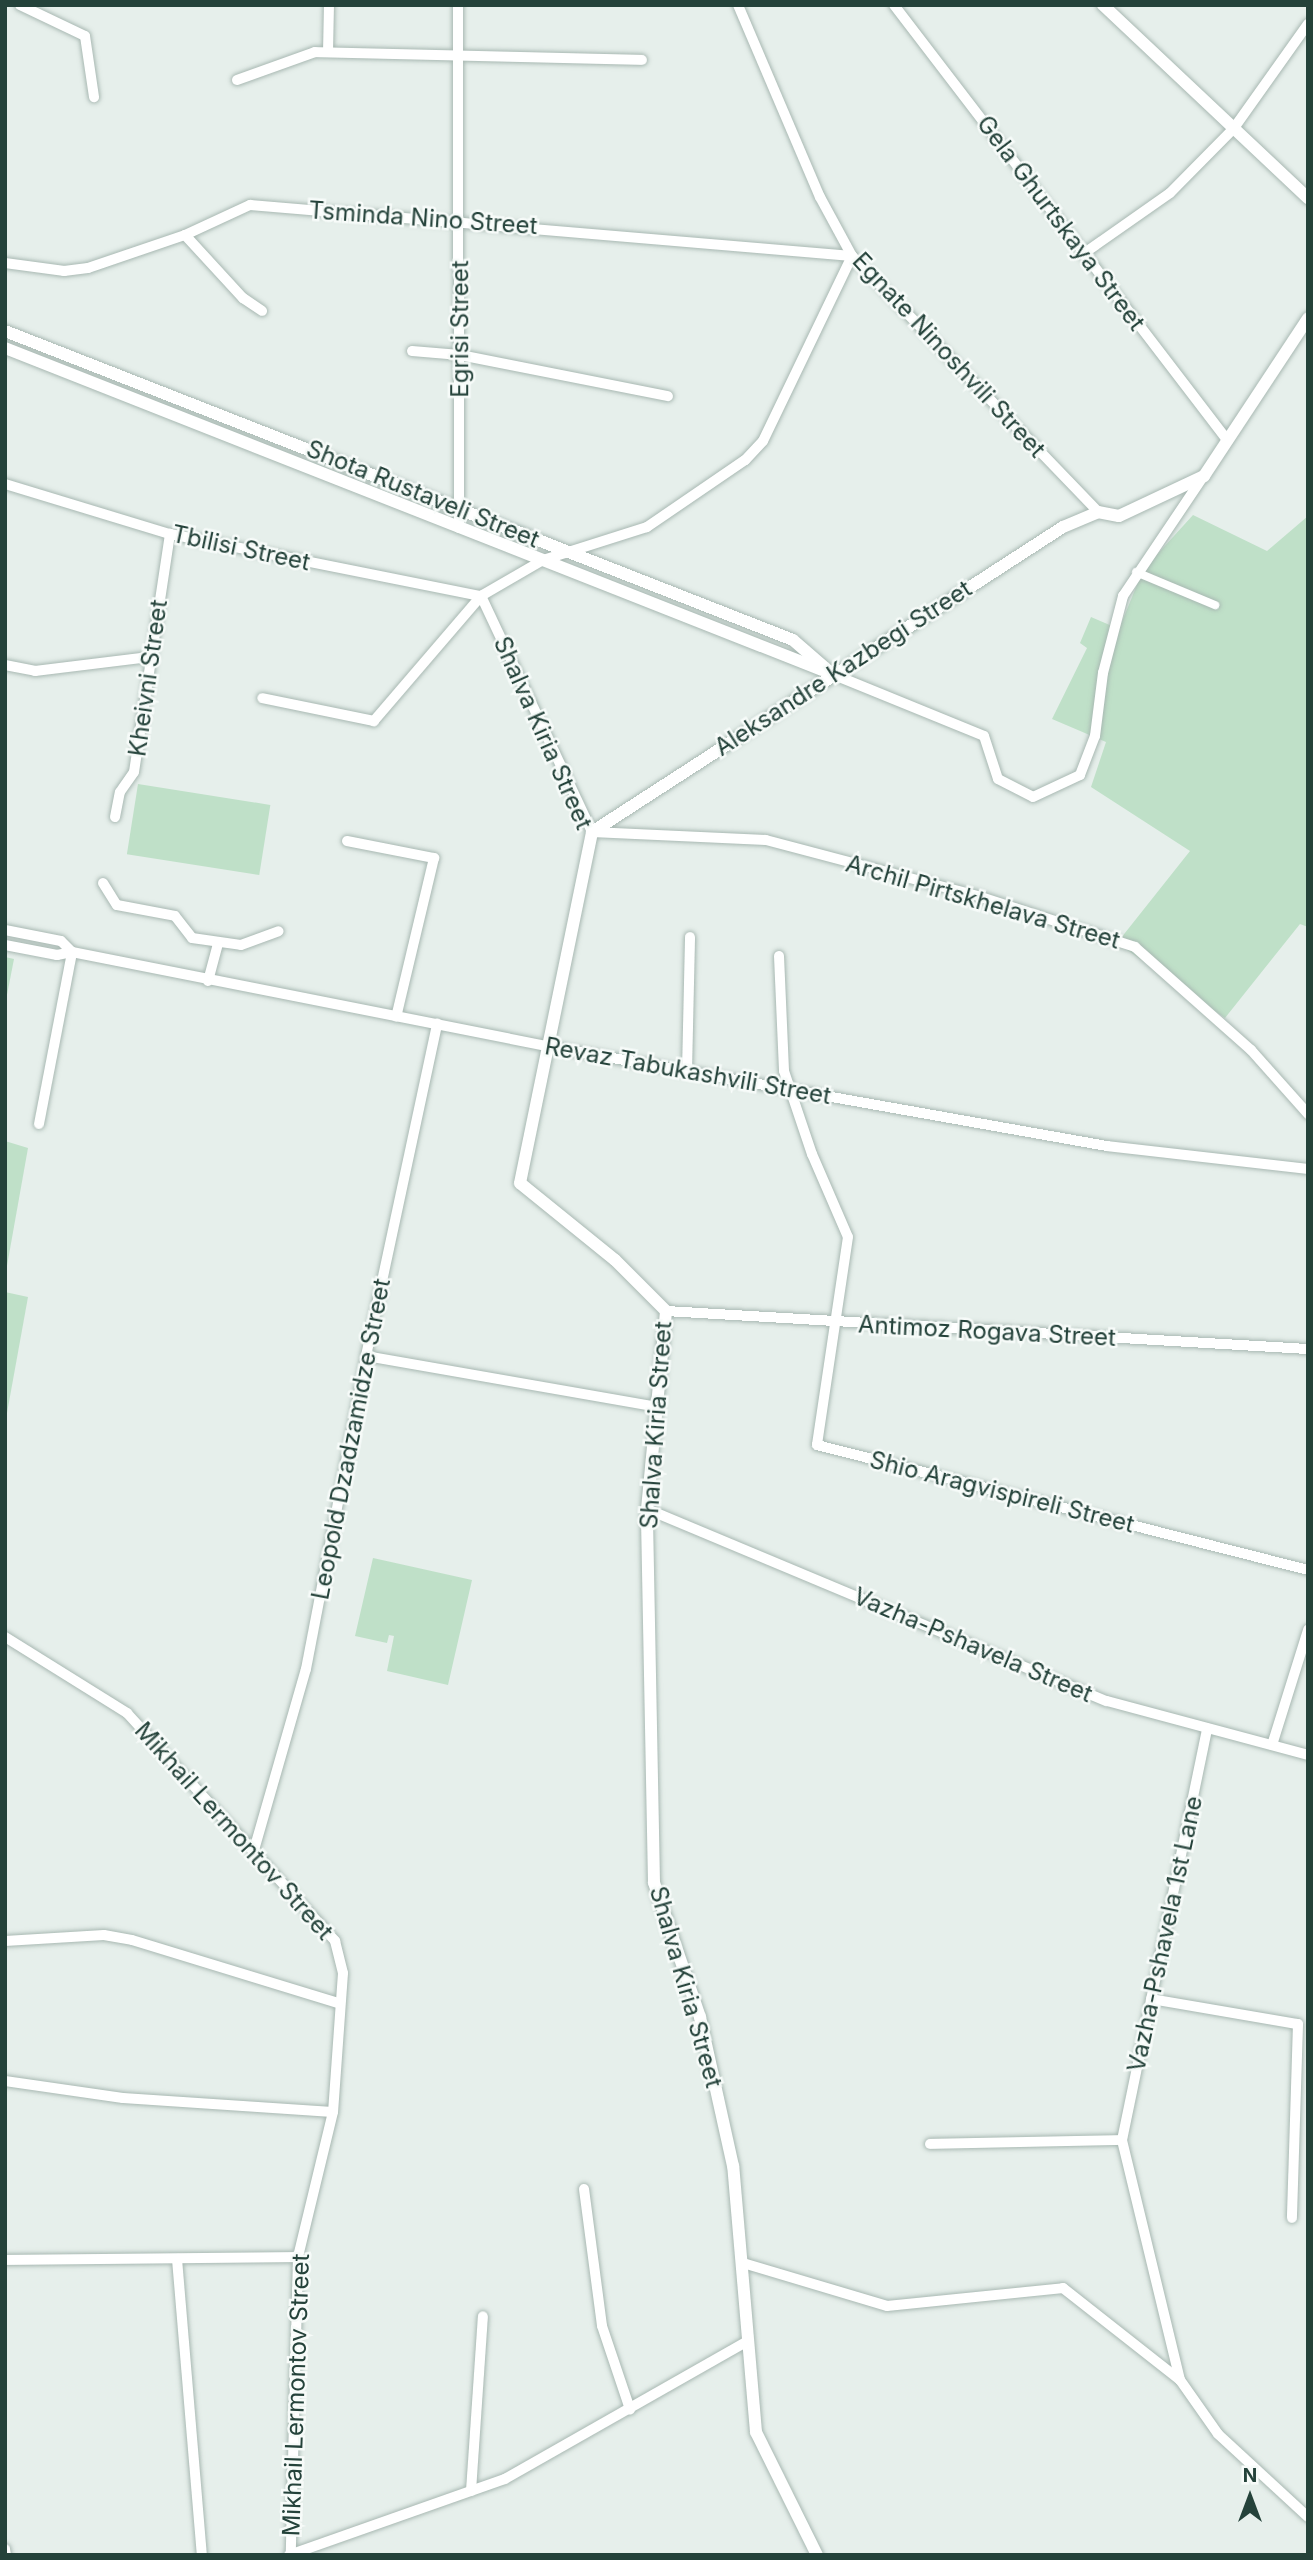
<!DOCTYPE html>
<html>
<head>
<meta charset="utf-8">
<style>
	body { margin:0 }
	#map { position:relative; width:1313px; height:2560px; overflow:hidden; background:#e6efeb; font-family:Inter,sans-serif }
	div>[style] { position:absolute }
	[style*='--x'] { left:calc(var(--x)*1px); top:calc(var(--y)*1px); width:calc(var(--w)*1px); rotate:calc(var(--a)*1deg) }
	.green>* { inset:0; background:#bfe0c8; transform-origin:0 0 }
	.roads { filter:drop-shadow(0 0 2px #a8b8b2) drop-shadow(0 0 2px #a8b8b2) }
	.pedestrian>* { height:8px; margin:-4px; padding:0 4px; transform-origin:4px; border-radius:4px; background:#fff }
	.minor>* { height:10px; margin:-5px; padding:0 5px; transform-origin:5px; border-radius:5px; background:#fff }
	.tertiary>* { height:12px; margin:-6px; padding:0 6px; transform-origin:6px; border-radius:6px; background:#fff }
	span { translate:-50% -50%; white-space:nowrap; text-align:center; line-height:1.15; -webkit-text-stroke:5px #f7fbf9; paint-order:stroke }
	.street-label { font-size:24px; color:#24423a }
	.frame { position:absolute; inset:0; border:7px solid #24423a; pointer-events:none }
	.north { position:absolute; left:1215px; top:2462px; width:70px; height:70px; -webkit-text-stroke:5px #f7fbf9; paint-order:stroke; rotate:0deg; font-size:19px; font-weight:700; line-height:28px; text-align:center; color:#24423a }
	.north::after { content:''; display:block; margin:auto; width:24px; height:32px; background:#24423a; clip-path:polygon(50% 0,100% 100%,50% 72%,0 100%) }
</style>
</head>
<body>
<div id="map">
	<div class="green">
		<i style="clip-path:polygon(1193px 515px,1267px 551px,1308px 516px,1308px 927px,1300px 924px,1225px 1018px,1117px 943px,1190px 851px,1091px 787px,1106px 742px,1052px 719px,1087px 648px,1080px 643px,1091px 617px,1119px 629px,1143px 570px)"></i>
		<i style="left:138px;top:784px;width:134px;height:71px;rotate:9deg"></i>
		<i style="clip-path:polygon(5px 957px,14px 959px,5px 1005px)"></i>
		<i style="clip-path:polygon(5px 1141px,28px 1148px,5px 1277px)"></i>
		<i style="clip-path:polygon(5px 1292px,28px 1297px,5px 1424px)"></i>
		<i style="clip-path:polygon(373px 1558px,472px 1580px,448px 1685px,387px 1671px,394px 1636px,389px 1635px,387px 1643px,355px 1636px)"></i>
	</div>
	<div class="roads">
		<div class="pedestrian">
			<i style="--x:1136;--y:572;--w:86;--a:22.7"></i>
		</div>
		<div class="minor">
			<i style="--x:20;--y:5;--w:72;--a:25.5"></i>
			<i style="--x:85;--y:36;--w:62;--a:81.6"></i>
			<i style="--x:458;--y:5;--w:523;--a:89.89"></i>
			<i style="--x:738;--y:5;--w:209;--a:66.9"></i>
			<i style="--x:820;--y:197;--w:67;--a:61.5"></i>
			<i style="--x:852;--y:256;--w:355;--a:46.1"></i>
			<i style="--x:894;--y:5;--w:549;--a:52.55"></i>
			<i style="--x:328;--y:52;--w:47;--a:-88.8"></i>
			<i style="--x:237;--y:80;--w:83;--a:-19.7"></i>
			<i style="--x:315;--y:52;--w:327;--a:1.4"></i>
			<i style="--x:185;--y:235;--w:86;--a:47.4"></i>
			<i style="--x:243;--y:298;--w:23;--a:34"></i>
			<i style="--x:1083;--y:254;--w:106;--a:-35"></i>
			<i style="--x:1170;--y:193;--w:91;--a:-45.4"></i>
			<i style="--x:1234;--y:128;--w:128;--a:-54.6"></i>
			<i style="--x:5;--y:263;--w:60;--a:7.7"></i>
			<i style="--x:64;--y:271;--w:24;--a:-7"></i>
			<i style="--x:88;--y:268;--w:102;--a:-18.8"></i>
			<i style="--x:185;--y:235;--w:72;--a:-24.8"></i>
			<i style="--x:250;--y:205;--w:604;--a:4.84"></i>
			<i style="--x:852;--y:256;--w:205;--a:115.7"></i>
			<i style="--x:763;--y:441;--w:26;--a:133"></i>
			<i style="--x:745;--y:460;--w:119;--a:145.6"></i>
			<i style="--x:647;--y:527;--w:109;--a:162.4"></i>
			<i style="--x:543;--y:560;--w:72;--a:149.9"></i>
			<i style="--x:481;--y:596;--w:165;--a:130.6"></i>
			<i style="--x:374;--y:721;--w:114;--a:-168.4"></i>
			<i style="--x:412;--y:351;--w:48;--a:4.8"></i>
			<i style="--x:460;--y:355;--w:212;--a:11.2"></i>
			<i style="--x:5;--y:484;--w:172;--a:16.9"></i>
			<i style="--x:170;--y:534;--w:317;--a:11.3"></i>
			<i style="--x:481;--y:596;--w:261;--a:64.8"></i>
			<i style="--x:592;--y:832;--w:174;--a:2.6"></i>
			<i style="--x:766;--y:840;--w:222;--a:14.8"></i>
			<i style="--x:981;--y:897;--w:162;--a:18"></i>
			<i style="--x:1135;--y:947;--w:155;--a:41.6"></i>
			<i style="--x:1251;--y:1050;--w:86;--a:48.3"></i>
			<i style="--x:5;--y:665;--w:31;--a:11"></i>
			<i style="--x:35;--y:671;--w:115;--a:-7"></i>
			<i style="--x:832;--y:674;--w:164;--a:22.2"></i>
			<i style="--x:984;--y:736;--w:45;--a:72"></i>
			<i style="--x:998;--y:779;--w:39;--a:27"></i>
			<i style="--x:1033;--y:797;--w:52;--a:-25.1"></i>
			<i style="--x:1080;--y:775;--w:42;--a:-69"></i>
			<i style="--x:1095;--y:736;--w:64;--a:-82.8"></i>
			<i style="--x:1103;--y:673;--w:80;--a:-75.4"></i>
			<i style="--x:1123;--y:596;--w:143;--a:-56.1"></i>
			<i style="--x:115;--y:817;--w:25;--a:-79"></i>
			<i style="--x:120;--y:792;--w:24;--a:-55"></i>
			<i style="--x:134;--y:772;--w:241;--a:-81.4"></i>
			<i style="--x:347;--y:841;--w:89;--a:11.1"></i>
			<i style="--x:434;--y:858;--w:163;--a:103.4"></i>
			<i style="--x:103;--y:883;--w:26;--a:58"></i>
			<i style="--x:117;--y:905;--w:59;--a:10.7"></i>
			<i style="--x:175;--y:916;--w:28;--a:52"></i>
			<i style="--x:192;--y:938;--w:49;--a:8.1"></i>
			<i style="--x:241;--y:945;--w:40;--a:-20.2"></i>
			<i style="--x:5;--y:930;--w:57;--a:11.1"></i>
			<i style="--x:61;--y:941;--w:16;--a:45"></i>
			<i style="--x:5;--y:945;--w:53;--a:10.9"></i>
			<i style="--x:57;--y:955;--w:15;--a:-11"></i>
			<i style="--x:72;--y:952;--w:488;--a:11.2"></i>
			<i style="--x:551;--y:1047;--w:565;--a:10.1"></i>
			<i style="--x:1107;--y:1146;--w:202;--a:6.5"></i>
			<i style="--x:779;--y:956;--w:115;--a:87.5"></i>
			<i style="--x:784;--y:1071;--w:88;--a:71.4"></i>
			<i style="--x:812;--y:1154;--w:90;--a:66.6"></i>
			<i style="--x:848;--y:1237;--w:210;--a:98.5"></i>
			<i style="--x:817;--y:1445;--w:507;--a:14.28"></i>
			<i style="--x:208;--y:981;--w:39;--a:-75"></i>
			<i style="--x:687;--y:1071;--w:134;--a:-88.7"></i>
			<i style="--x:39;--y:1124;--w:175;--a:-79.1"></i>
			<i style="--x:666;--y:1311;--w:643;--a:3.39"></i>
			<i style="--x:366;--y:1356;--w:295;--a:9.9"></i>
			<i style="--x:647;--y:1509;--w:498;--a:22.7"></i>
			<i style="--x:1107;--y:1701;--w:208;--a:15"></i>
			<i style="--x:5;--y:1637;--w:144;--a:31.9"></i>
			<i style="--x:127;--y:1713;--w:309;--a:47.6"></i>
			<i style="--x:335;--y:1941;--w:33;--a:76"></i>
			<i style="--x:343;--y:1973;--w:139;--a:94.1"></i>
			<i style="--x:333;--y:2112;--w:149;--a:103.6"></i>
			<i style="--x:298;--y:2257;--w:295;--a:91.4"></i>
			<i style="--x:1272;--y:1745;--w:121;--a:-72.6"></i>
			<i style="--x:254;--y:1850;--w:188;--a:-74"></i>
			<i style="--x:306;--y:1669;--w:319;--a:-79.1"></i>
			<i style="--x:366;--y:1356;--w:340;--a:-77.9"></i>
			<i style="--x:5;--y:1941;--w:99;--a:-3.5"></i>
			<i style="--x:104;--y:1935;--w:28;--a:10"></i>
			<i style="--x:132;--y:1940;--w:215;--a:17"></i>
			<i style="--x:1151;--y:1999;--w:149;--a:9.7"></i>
			<i style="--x:1298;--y:2024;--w:194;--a:91.8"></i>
			<i style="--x:5;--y:2081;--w:119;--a:8.2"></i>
			<i style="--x:123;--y:2098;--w:210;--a:3.8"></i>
			<i style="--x:930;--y:2144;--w:192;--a:-1.2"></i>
			<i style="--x:584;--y:2189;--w:138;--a:82.5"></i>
			<i style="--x:602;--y:2326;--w:88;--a:71.4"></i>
			<i style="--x:177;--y:2259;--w:297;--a:85.2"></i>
			<i style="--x:5;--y:2260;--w:293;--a:-0.6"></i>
			<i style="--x:743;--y:2263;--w:150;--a:16.6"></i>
			<i style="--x:887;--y:2306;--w:177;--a:-5.8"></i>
			<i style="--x:1063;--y:2288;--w:149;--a:38.2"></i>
			<i style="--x:1180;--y:2380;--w:66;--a:54.9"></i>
			<i style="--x:1218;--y:2434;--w:122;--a:42.7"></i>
			<i style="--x:1180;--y:2380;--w:247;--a:-103.6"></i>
			<i style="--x:1122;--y:2140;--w:420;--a:-78.3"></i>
			<i style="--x:471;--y:2491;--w:175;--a:-86.1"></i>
			<i style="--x:5;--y:2549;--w:6;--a:81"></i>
			<i style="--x:289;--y:2555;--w:229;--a:-19.4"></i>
			<i style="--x:505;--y:2479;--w:279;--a:-29.6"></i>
		</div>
		<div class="tertiary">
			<i style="--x:1103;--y:5;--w:282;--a:43.3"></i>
			<i style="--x:5;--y:331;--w:846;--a:21.41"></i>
			<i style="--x:793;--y:640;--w:50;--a:41"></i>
			<i style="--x:5;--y:348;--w:878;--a:21.51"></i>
			<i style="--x:817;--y:2555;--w:137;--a:-116.4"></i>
			<i style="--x:756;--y:2432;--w:267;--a:-94.9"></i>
			<i style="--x:733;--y:2166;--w:153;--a:-102.5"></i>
			<i style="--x:700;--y:2017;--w:142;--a:-108.9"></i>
			<i style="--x:654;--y:1883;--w:374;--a:-91.1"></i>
			<i style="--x:647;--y:1509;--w:199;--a:-84.5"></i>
			<i style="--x:666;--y:1311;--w:72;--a:-135"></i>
			<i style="--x:615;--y:1260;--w:122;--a:-141"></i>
			<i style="--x:520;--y:1183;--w:358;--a:-78.4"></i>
			<i style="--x:592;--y:832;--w:561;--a:-32.93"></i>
			<i style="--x:1063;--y:527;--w:38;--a:-23"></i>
			<i style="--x:1098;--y:512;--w:21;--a:11"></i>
			<i style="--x:1119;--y:516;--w:94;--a:-25.2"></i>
			<i style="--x:1204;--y:476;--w:189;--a:-56.6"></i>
		</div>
	</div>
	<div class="street-label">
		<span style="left:423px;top:218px;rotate:4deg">Tsminda Nino Street</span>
		<span style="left:1061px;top:223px;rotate:53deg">Gela Ghurtskaya Street</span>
		<span style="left:460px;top:329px;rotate:-90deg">Egrisi Street</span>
		<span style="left:949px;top:355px;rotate:47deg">Egnate Ninoshvili Street</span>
		<span style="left:423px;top:494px;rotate:22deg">Shota Rustaveli Street</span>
		<span style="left:241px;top:548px;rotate:12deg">Tbilisi Street</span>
		<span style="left:843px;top:668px;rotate:-33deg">Aleksandre Kazbegi Street</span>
		<span style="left:148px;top:678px;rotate:-82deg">Kheivni Street</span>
		<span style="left:543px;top:733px;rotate:66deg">Shalva Kiria Street</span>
		<span style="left:983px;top:902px;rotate:16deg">Archil Pirtskhelava Street</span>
		<span style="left:688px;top:1071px;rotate:10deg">Revaz Tabukashvili Street</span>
		<span style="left:987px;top:1331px;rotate:3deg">Antimoz Rogava Street</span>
		<span style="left:656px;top:1425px;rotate:-86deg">Shalva Kiria Street</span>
		<span style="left:351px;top:1439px;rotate:-79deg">Leopold Dzadzamidze Street</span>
		<span style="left:1002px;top:1492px;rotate:14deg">Shio Aragvispireli Street</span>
		<span style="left:973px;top:1645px;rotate:23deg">Vazha-Pshavela Street</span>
		<span style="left:234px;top:1831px;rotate:48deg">Mikhail Lermontov Street</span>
		<span style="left:1165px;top:1934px;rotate:-78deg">Vazha-Pshavela 1st Lane</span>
		<span style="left:686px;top:1987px;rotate:74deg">Shalva Kiria Street</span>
		<span style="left:296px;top:2395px;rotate:-88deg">Mikhail Lermontov Street</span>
	</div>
	<div class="frame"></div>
	<div class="north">N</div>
</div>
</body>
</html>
